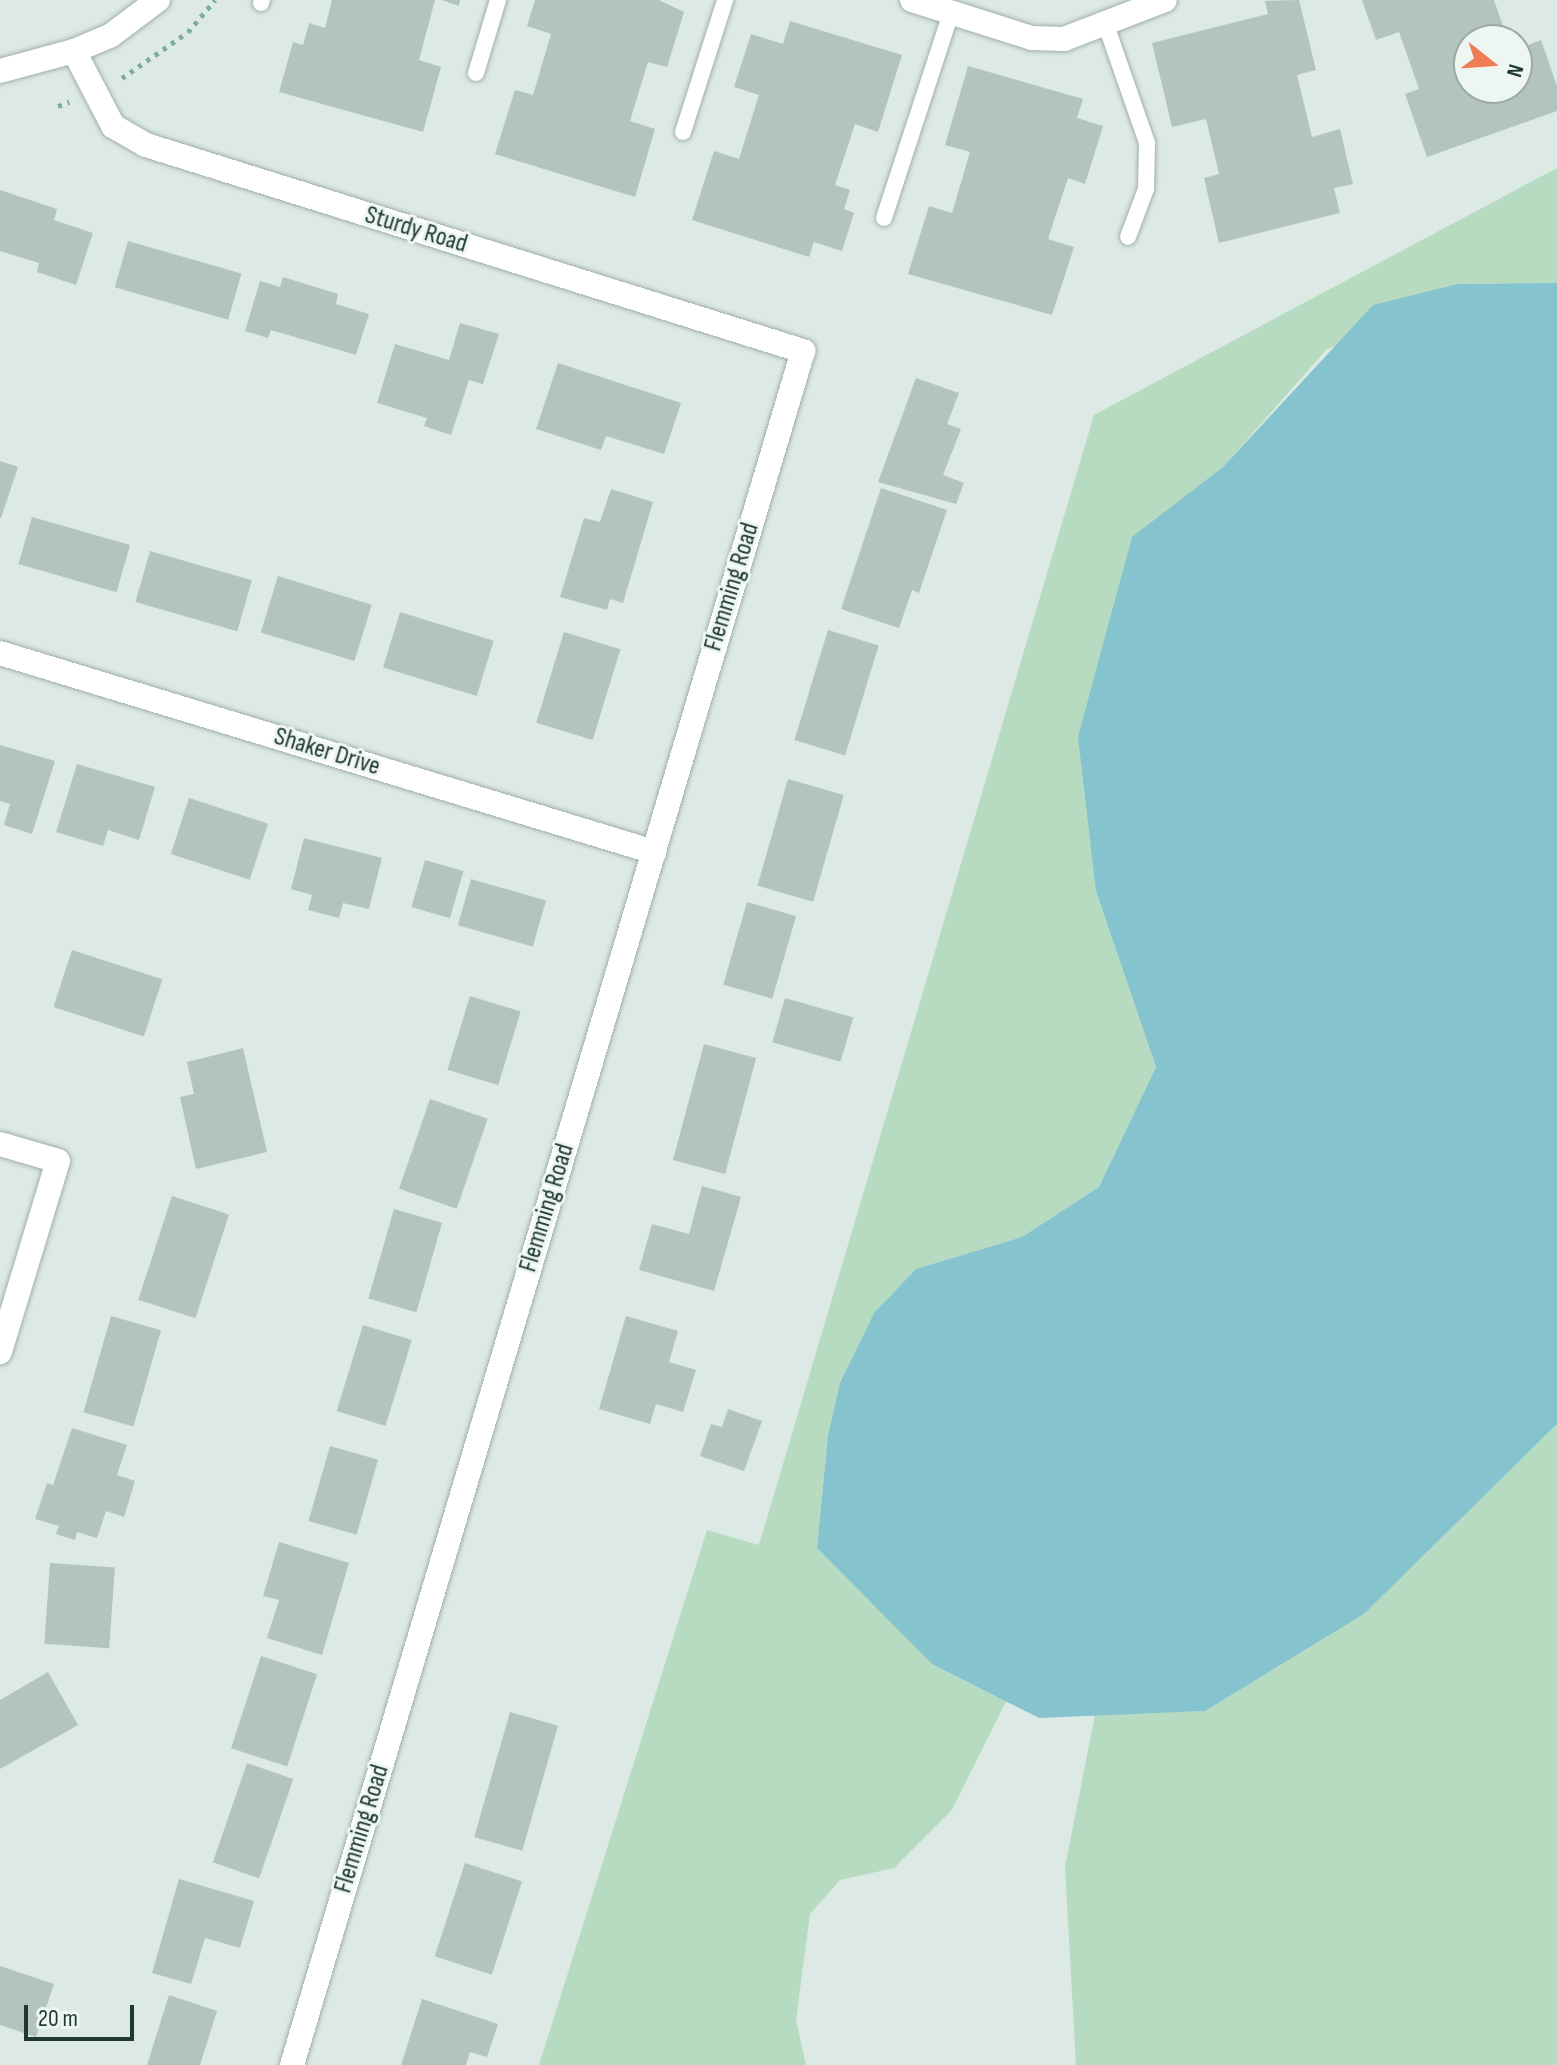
<!DOCTYPE html>
<html>
<head>
<meta charset="utf-8">
<style>
	body { margin:0 }
	#map { position:relative; width:1557px; height:2065px; overflow:hidden; background:#dde9e4; font-family:"Sofia Sans Condensed",sans-serif }
	div>[style] { position:absolute }
	[style*='--x'] { left:calc(var(--x)*1px); top:calc(var(--y)*1px); width:calc(var(--w)*1px); rotate:calc(var(--a)*1deg) }
	.green>* { inset:0; background:#b6dbc0 }
	.water>* { inset:0; background:#85c3cf }
	.building>* { inset:0; background:#b3c4bd; transform-origin:0 0 }
	.path>* { height:5px; margin-top:-2.5px; transform-origin:0; background:repeating-linear-gradient(90deg,#7ead9f 0 4px,transparent 0 10px) }
	.roads { filter:drop-shadow(0 0 2px #a0b0ab) drop-shadow(0 0 2px #a0b0ab) }
	.lane>* { height:16px; margin:-8px; padding:0 8px; transform-origin:8px; border-radius:8px; background:#fff }
	.street>* { height:24px; margin:-12px; padding:0 12px; transform-origin:12px; border-radius:12px; background:#fff }
	span { translate:-50% -50%; white-space:nowrap; text-align:center; line-height:1.15; -webkit-text-stroke:6px #eef6f2; paint-order:stroke }
	.street-label { font-size:26px; color:#1f3832 }
	.north { position:absolute; left:1453px; top:24px; width:80px; height:80px; box-sizing:border-box; background:#eef6f2; border:2px solid #9baaa5; border-radius:50%; rotate:107deg; font-size:22px; font-weight:700; line-height:32px; text-align:center; color:#1f3832 }
	.north::after { content:''; display:block; margin:auto; width:28px; height:36px; background:#f17c54; clip-path:polygon(50% 0,100% 100%,50% 72%,0 100%) }
	.scale { position:absolute; left:24px; top:2005px; width:110px; height:36px; box-sizing:border-box; border:4px solid #1f3832; border-top:0; padding-left:10px; font-size:24px; line-height:28px; white-space:nowrap; color:#1f3832; -webkit-text-stroke:6px #eef6f2; paint-order:stroke }
</style>
</head>
<body>
<div id="map">
	<div class="green">
		<i style="clip-path:polygon(1557px 168px,1557px 283px,1458px 284px,1326px 350px,1223px 467px,1132px 538px,1096px 891px,1156px 1067px,1099px 1187px,1022px 1237px,916px 1269px,874px 1313px,840px 1383px,828px 1435px,817px 1548px,932px 1664px,1006px 1701px,952px 1810px,894px 1868px,840px 1880px,810px 1914px,796px 2020px,806px 2065px,539px 2065px,707px 1530px,759px 1545px,1094px 415px)"></i>
		<i style="clip-path:polygon(1557px 1424px,1557px 2065px,1076px 2065px,1065px 1867px,1095px 1715px,1205px 1711px,1364px 1614px)"></i>
	</div>
	<div class="water">
		<i style="clip-path:polygon(1557px 283px,1557px 1424px,1364px 1614px,1205px 1711px,1039px 1718px,932px 1664px,817px 1548px,828px 1435px,840px 1383px,874px 1313px,916px 1269px,1022px 1237px,1099px 1187px,1156px 1067px,1096px 891px,1078px 737px,1132px 537px,1223px 467px,1373px 305px,1458px 284px)"></i>
	</div>
	<div class="building">
		<i style="clip-path:polygon(332px 0,435px 0,419px 60px,441px 67px,423px 132px,279px 92px,293px 42px,303px 45px,309px 23px,325px 28px)"></i>
		<i style="clip-path:polygon(441px 0,460px 0,459px 6px)"></i>
		<i style="clip-path:polygon(535px 0,659px 0,684px 12px,667px 67px,648px 62px,630px 121px,655px 129px,635px 197px,495px 154px,515px 90px,533px 95px,551px 34px,527px 26px)"></i>
		<i style="clip-path:polygon(1299px 0,1316px 70px,1297px 75px,1312px 137px,1340px 129px,1353px 184px,1334px 188px,1340px 213px,1219px 243px,1204px 178px,1219px 174px,1206px 119px,1172px 127px,1152px 43px,1268px 14px,1265px 1px)"></i>
		<i style="clip-path:polygon(1362px 0,1494px 0,1508px 40px,1469px 40px,1469px 88px,1517px 88px,1517px 49px,1541px 40px,1557px 86px,1557px 111px,1427px 157px,1405px 94px,1419px 89px,1399px 32px,1376px 40px)"></i>
		<i style="clip-path:polygon(790px 21px,902px 55px,878px 132px,855px 124px,835px 185px,850px 190px,844px 209px,854px 213px,842px 251px,814px 242px,809px 257px,692px 220px,714px 151px,739px 159px,759px 95px,734px 87px,751px 34px,783px 44px)"></i>
		<i style="clip-path:polygon(968px 66px,1083px 99px,1077px 118px,1103px 126px,1085px 184px,1068px 178px,1048px 239px,1074px 247px,1052px 315px,908px 274px,929px 206px,952px 213px,970px 152px,945px 145px)"></i>
		<i style="clip-path:polygon(0 190px,57px 209px,54px 220px,93px 233px,76px 285px,37px 272px,39px 263px,0 251px)"></i>
		<i style="left:128px;top:241px;width:118px;height:48px;rotate:16deg"></i>
		<i style="clip-path:polygon(283px 277px,338px 294px,336px 304px,369px 314px,356px 355px,271px 330px,268px 338px,245px 331px,260px 281px,280px 287px)"></i>
		<i style="clip-path:polygon(460px 323px,499px 334px,483px 384px,469px 380px,451px 435px,424px 426px,427px 418px,377px 403px,395px 344px,449px 360px)"></i>
		<i style="clip-path:polygon(558px 363px,681px 403px,664px 454px,606px 436px,601px 450px,536px 429px)"></i>
		<i style="clip-path:polygon(916px 378px,959px 393px,947px 424px,961px 429px,943px 475px,964px 483px,956px 504px,878px 482px)"></i>
		<i style="clip-path:polygon(0 461px,18px 467px,1px 518px,0 518px)"></i>
		<i style="clip-path:polygon(881px 488px,947px 510px,919px 593px,912px 590px,899px 628px,841px 609px)"></i>
		<i style="clip-path:polygon(611px 489px,653px 502px,623px 603px,610px 599px,607px 610px,560px 597px,584px 518px,600px 522px)"></i>
		<i style="left:32px;top:517px;width:102px;height:49px;rotate:16deg"></i>
		<i style="left:150px;top:551px;width:106px;height:53px;rotate:16deg"></i>
		<i style="left:278px;top:576px;width:98px;height:59px;rotate:17deg"></i>
		<i style="left:400px;top:612px;width:98px;height:58px;rotate:17deg"></i>
		<i style="left:828px;top:630px;width:53px;height:115px;rotate:17deg"></i>
		<i style="left:564px;top:632px;width:59px;height:95px;rotate:17deg"></i>
		<i style="clip-path:polygon(0 745px,55px 761px,32px 834px,4px 825px,10px 804px,0 801px)"></i>
		<i style="clip-path:polygon(77px 764px,155px 787px,139px 840px,108px 830px,103px 846px,56px 832px)"></i>
		<i style="left:788px;top:779px;width:58px;height:111px;rotate:16deg"></i>
		<i style="left:189px;top:798px;width:83px;height:59px;rotate:18deg"></i>
		<i style="clip-path:polygon(304px 838px,382px 858px,369px 909px,343px 903px,339px 918px,308px 910px,312px 895px,291px 889px)"></i>
		<i style="left:425px;top:860px;width:40px;height:49px;rotate:16deg"></i>
		<i style="left:471px;top:879px;width:78px;height:48px;rotate:16deg"></i>
		<i style="left:747px;top:902px;width:51px;height:86px;rotate:16deg"></i>
		<i style="left:72px;top:950px;width:95px;height:60px;rotate:18deg"></i>
		<i style="left:470px;top:996px;width:53px;height:77px;rotate:17deg"></i>
		<i style="left:785px;top:998px;width:71px;height:46px;rotate:16deg"></i>
		<i style="left:704px;top:1044px;width:54px;height:120px;rotate:15deg"></i>
		<i style="clip-path:polygon(243px 1048px,267px 1152px,196px 1169px,180px 1097px,194px 1094px,187px 1062px)"></i>
		<i style="left:430px;top:1099px;width:61px;height:95px;rotate:19deg"></i>
		<i style="clip-path:polygon(702px 1186px,741px 1197px,714px 1291px,639px 1270px,652px 1224px,689px 1234px)"></i>
		<i style="left:172px;top:1196px;width:60px;height:109px;rotate:18deg"></i>
		<i style="left:394px;top:1209px;width:50px;height:93px;rotate:16deg"></i>
		<i style="left:111px;top:1316px;width:52px;height:100px;rotate:16deg"></i>
		<i style="clip-path:polygon(626px 1316px,678px 1331px,669px 1362px,696px 1370px,683px 1412px,656px 1404px,650px 1424px,599px 1409px)"></i>
		<i style="left:363px;top:1325px;width:51px;height:90px;rotate:17deg"></i>
		<i style="clip-path:polygon(728px 1409px,762px 1421px,744px 1471px,700px 1456px,711px 1424px,722px 1427px)"></i>
		<i style="clip-path:polygon(72px 1428px,127px 1445px,117px 1475px,135px 1481px,124px 1517px,106px 1511px,97px 1538px,77px 1532px,75px 1540px,56px 1534px,59px 1526px,35px 1519px,47px 1483px,53px 1485px)"></i>
		<i style="left:330px;top:1446px;width:50px;height:78px;rotate:16deg"></i>
		<i style="clip-path:polygon(279px 1542px,349px 1563px,322px 1655px,267px 1638px,279px 1600px,263px 1596px)"></i>
		<i style="left:50px;top:1563px;width:65px;height:81px;rotate:4deg"></i>
		<i style="left:261px;top:1656px;width:59px;height:97px;rotate:18deg"></i>
		<i style="clip-path:polygon(48px 1672px,78px 1725px,0 1769px,0 1700px)"></i>
		<i style="left:510px;top:1712px;width:50px;height:130px;rotate:16deg"></i>
		<i style="left:247px;top:1763px;width:49px;height:105px;rotate:19deg"></i>
		<i style="left:465px;top:1863px;width:60px;height:98px;rotate:18deg"></i>
		<i style="clip-path:polygon(179px 1879px,254px 1901px,240px 1948px,205px 1938px,191px 1984px,152px 1973px)"></i>
		<i style="clip-path:polygon(0 1966px,54px 1984px,36px 2037px,0 2025px)"></i>
		<i style="clip-path:polygon(169px 1995px,217px 2011px,200px 2065px,147px 2065px)"></i>
		<i style="clip-path:polygon(422px 1999px,498px 2024px,487px 2057px,470px 2052px,466px 2065px,401px 2065px)"></i>
	</div>
	<div class="path">
		<i style="--x:122;--y:78;--w:80;--a:-34.9"></i>
		<i style="--x:188;--y:32;--w:42;--a:-49.8"></i>
		<i style="--x:58;--y:106;--w:12;--a:-20"></i>
	</div>
	<div class="roads">
		<div class="lane">
			<i style="--x:261;--y:3;--w:3;--a:-72"></i>
			<i style="--x:1106;--y:25;--w:125;--a:70.8"></i>
			<i style="--x:1147;--y:143;--w:46;--a:91.2"></i>
			<i style="--x:1146;--y:189;--w:51;--a:110.6"></i>
			<i style="--x:476;--y:73;--w:76;--a:-73.2"></i>
			<i style="--x:683;--y:132;--w:139;--a:-72.3"></i>
			<i style="--x:884;--y:218;--w:216;--a:-71.9"></i>
		</div>
		<div class="street">
			<i style="--x:912;--y:0;--w:126;--a:17.6"></i>
			<i style="--x:1032;--y:38;--w:32;--a:2"></i>
			<i style="--x:1064;--y:39;--w:108;--a:-21.1"></i>
			<i style="--x:74;--y:51;--w:39;--a:-23"></i>
			<i style="--x:110;--y:36;--w:60;--a:-36.9"></i>
			<i style="--x:0;--y:71;--w:77;--a:-15.1"></i>
			<i style="--x:74;--y:51;--w:85;--a:62.5"></i>
			<i style="--x:113;--y:126;--w:38;--a:30"></i>
			<i style="--x:146;--y:145;--w:689;--a:17.41"></i>
			<i style="--x:803;--y:351;--w:1789;--a:106.6"></i>
			<i style="--x:0;--y:653;--w:684;--a:16.92"></i>
			<i style="--x:0;--y:1144;--w:60;--a:16.3"></i>
			<i style="--x:58;--y:1161;--w:200;--a:106.9"></i>
		</div>
	</div>
	<div class="street-label">
		<span style="left:416px;top:230px;rotate:17deg">Sturdy Road</span>
		<span style="left:732px;top:587px;rotate:-73deg">Flemming Road</span>
		<span style="left:327px;top:752px;rotate:17deg">Shaker Drive</span>
		<span style="left:547px;top:1208px;rotate:-73deg">Flemming Road</span>
		<span style="left:362px;top:1829px;rotate:-73deg">Flemming Road</span>
	</div>
	<div class="north">N</div>
	<div class="scale">20 m</div>
</div>
</body>
</html>
